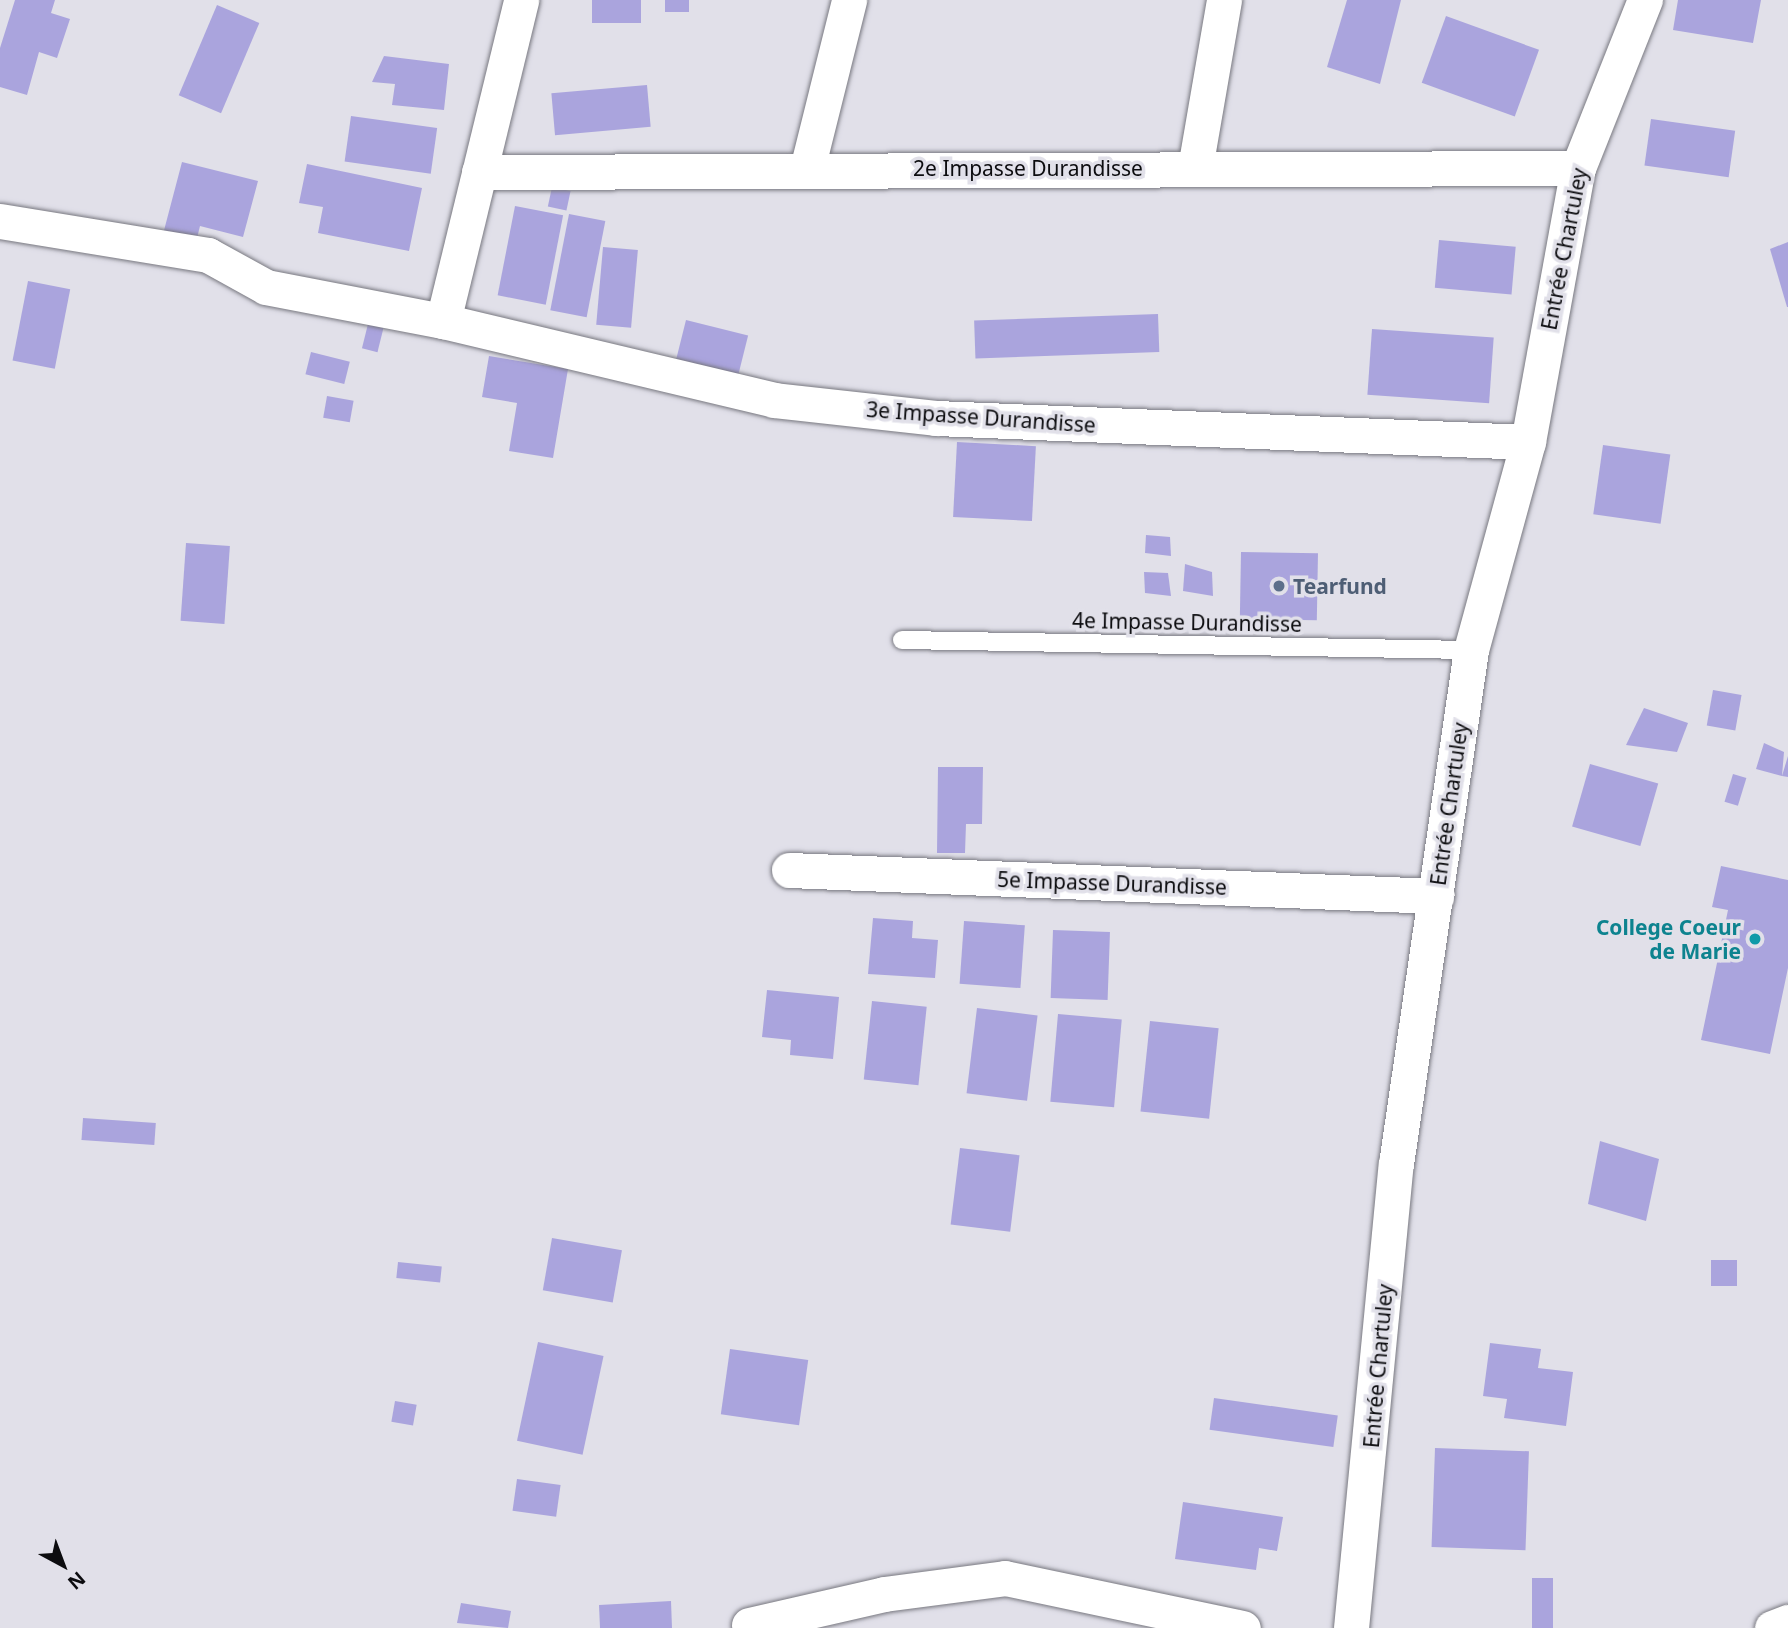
<!DOCTYPE html>
<html>
<head>
<meta charset="utf-8">
<style>
	body { margin:0 }
	#map { position:relative; width:1788px; height:1628px; overflow:hidden; background:#e1e0e9; font-family:"Noto Sans",sans-serif }
	div>[style] { position:absolute }
	[style*='--x'] { left:calc(var(--x)*1px); top:calc(var(--y)*1px); width:calc(var(--w)*1px); rotate:calc(var(--a)*1deg) }
	.building>* { inset:0; background:#aaa4dd; transform-origin:0 0 }
	.roads { filter:drop-shadow(0 0 2px #787880) drop-shadow(0 0 2px #787880) }
	.lane>* { height:18px; margin:-9px; padding:0 9px; transform-origin:9px; border-radius:9px; background:#fff }
	.street>* { height:35px; margin:-17.5px; padding:0 17.5px; transform-origin:17.5px; border-radius:17.5px; background:#fff }
	.dots>* { width:19px; height:19px; translate:-50% -50%; box-sizing:border-box; border:4px solid #e1e0e9; border-radius:50% }
	span { translate:-50% -50%; white-space:nowrap; text-align:center; line-height:1.15; -webkit-text-stroke:7px #e1e0e9; paint-order:stroke }
	.street-label { font-size:21px; color:#0c0c0f }
	.service-label { font-size:21px; color:#4e5e75; font-weight:700 }
	.left { translate:0 -50%; text-align:left }
	.culture-label { font-size:21px; color:#0d838f; font-weight:700 }
	.right { translate:-100% -50%; text-align:right }
	.north { position:absolute; left:28px; top:1530px; width:70px; height:70px; -webkit-text-stroke:5px #e1e0e9; paint-order:stroke; rotate:139deg; font-size:19px; font-weight:700; line-height:28px; text-align:center; color:#0c0c0f }
	.north::after { content:''; display:block; margin:auto; width:24px; height:32px; background:#0c0c0f; clip-path:polygon(50% 0,100% 100%,50% 72%,0 100%) }
</style>
</head>
<body>
<div id="map">
	<div class="building">
		<i style="clip-path:polygon(15px 0,55px 0,51px 13px,70px 19px,57px 58px,39px 52px,27px 95px,0 87px,0 48px)"></i>
		<i style="left:592px;top:0;width:49px;height:23px"></i>
		<i style="left:665px;top:0;width:24px;height:12px"></i>
		<i style="clip-path:polygon(1347px 0,1401px 0,1380px 84px,1327px 67px)"></i>
		<i style="clip-path:polygon(1678px 0,1761px 0,1753px 43px,1673px 30px)"></i>
		<i style="left:217px;top:5px;width:46px;height:98px;rotate:23deg"></i>
		<i style="left:1446px;top:16px;width:99px;height:71px;rotate:20deg"></i>
		<i style="clip-path:polygon(384px 56px,449px 64px,444px 110px,392px 105px,395px 84px,372px 82px)"></i>
		<i style="left:647px;top:85px;width:42px;height:96px;rotate:85deg"></i>
		<i style="left:351px;top:116px;width:87px;height:46px;rotate:8deg"></i>
		<i style="left:1651px;top:119px;width:85px;height:47px;rotate:8deg"></i>
		<i style="clip-path:polygon(182px 162px,258px 181px,243px 237px,200px 226px,195px 246px,162px 238px)"></i>
		<i style="clip-path:polygon(307px 164px,422px 188px,409px 251px,318px 233px,323px 207px,299px 203px)"></i>
		<i style="left:552px;top:187px;width:19px;height:20px;rotate:12deg"></i>
		<i style="left:515px;top:206px;width:49px;height:91px;rotate:11deg"></i>
		<i style="left:569px;top:214px;width:37px;height:98px;rotate:11deg"></i>
		<i style="left:1439px;top:240px;width:77px;height:48px;rotate:5deg"></i>
		<i style="clip-path:polygon(1788px 242px,1788px 307px,1787px 307px,1770px 249px)"></i>
		<i style="left:603px;top:247px;width:35px;height:78px;rotate:5deg"></i>
		<i style="left:28px;top:281px;width:43px;height:81px;rotate:11deg"></i>
		<i style="left:1158px;top:314px;width:38px;height:184px;rotate:88deg"></i>
		<i style="left:686px;top:320px;width:64px;height:50px;rotate:14deg"></i>
		<i style="left:368px;top:324px;width:16px;height:25px;rotate:14deg"></i>
		<i style="left:1372px;top:329px;width:122px;height:66px;rotate:4deg"></i>
		<i style="left:311px;top:352px;width:40px;height:23px;rotate:14deg"></i>
		<i style="clip-path:polygon(489px 356px,568px 369px,553px 458px,509px 451px,517px 403px,482px 397px)"></i>
		<i style="left:327px;top:396px;width:27px;height:22px;rotate:10deg"></i>
		<i style="left:957px;top:442px;width:79px;height:75px;rotate:3deg"></i>
		<i style="left:1603px;top:445px;width:68px;height:70px;rotate:8deg"></i>
		<i style="clip-path:polygon(1146px 535px,1170px 537px,1171px 556px,1145px 553px)"></i>
		<i style="left:186px;top:543px;width:44px;height:78px;rotate:4deg"></i>
		<i style="left:1241px;top:552px;width:77px;height:67px;rotate:1deg"></i>
		<i style="clip-path:polygon(1185px 564px,1212px 572px,1213px 596px,1183px 591px)"></i>
		<i style="clip-path:polygon(1144px 572px,1168px 573px,1171px 596px,1145px 593px)"></i>
		<i style="left:1713px;top:690px;width:29px;height:36px;rotate:10deg"></i>
		<i style="clip-path:polygon(1644px 708px,1688px 723px,1677px 752px,1626px 745px)"></i>
		<i style="clip-path:polygon(1764px 743px,1784px 752px,1782px 776px,1788px 756px,1788px 777px,1782px 776px,1756px 769px)"></i>
		<i style="left:1590px;top:764px;width:71px;height:65px;rotate:16deg"></i>
		<i style="clip-path:polygon(938px 767px,983px 767px,982px 824px,966px 824px,965px 853px,937px 853px)"></i>
		<i style="left:1733px;top:774px;width:14px;height:29px;rotate:17deg"></i>
		<i style="clip-path:polygon(1721px 866px,1788px 880px,1788px 968px,1770px 1054px,1701px 1040px,1728px 910px,1712px 907px)"></i>
		<i style="clip-path:polygon(873px 918px,913px 921px,912px 938px,938px 940px,935px 978px,868px 974px)"></i>
		<i style="left:964px;top:921px;width:61px;height:63px;rotate:4deg"></i>
		<i style="left:1053px;top:930px;width:57px;height:68px;rotate:2deg"></i>
		<i style="clip-path:polygon(767px 990px,839px 997px,833px 1059px,790px 1055px,791px 1040px,762px 1037px)"></i>
		<i style="left:872px;top:1001px;width:55px;height:79px;rotate:6deg"></i>
		<i style="left:977px;top:1008px;width:61px;height:86px;rotate:7deg"></i>
		<i style="left:1058px;top:1014px;width:64px;height:88px;rotate:5deg"></i>
		<i style="left:1150px;top:1021px;width:69px;height:91px;rotate:6deg"></i>
		<i style="left:83px;top:1118px;width:73px;height:22px;rotate:4deg"></i>
		<i style="clip-path:polygon(1600px 1141px,1659px 1159px,1646px 1221px,1588px 1204px)"></i>
		<i style="left:960px;top:1148px;width:60px;height:77px;rotate:7deg"></i>
		<i style="left:552px;top:1238px;width:71px;height:53px;rotate:10deg"></i>
		<i style="left:1711px;top:1260px;width:26px;height:26px"></i>
		<i style="left:398px;top:1262px;width:44px;height:16px;rotate:6deg"></i>
		<i style="left:538px;top:1342px;width:67px;height:101px;rotate:12deg"></i>
		<i style="clip-path:polygon(1490px 1343px,1541px 1349px,1538px 1368px,1573px 1372px,1566px 1426px,1504px 1418px,1507px 1399px,1483px 1396px)"></i>
		<i style="left:730px;top:1349px;width:79px;height:66px;rotate:8deg"></i>
		<i style="left:1214px;top:1398px;width:125px;height:32px;rotate:8deg"></i>
		<i style="left:395px;top:1401px;width:22px;height:21px;rotate:10deg"></i>
		<i style="left:1435px;top:1448px;width:94px;height:99px;rotate:2deg"></i>
		<i style="left:517px;top:1479px;width:44px;height:32px;rotate:8deg"></i>
		<i style="clip-path:polygon(1183px 1502px,1283px 1517px,1277px 1551px,1259px 1548px,1256px 1570px,1175px 1559px)"></i>
		<i style="left:1532px;top:1578px;width:21px;height:50px"></i>
		<i style="clip-path:polygon(671px 1601px,672px 1628px,600px 1628px,599px 1605px)"></i>
		<i style="clip-path:polygon(461px 1603px,511px 1611px,508px 1628px,457px 1623px)"></i>
	</div>
	<div class="roads">
		<div class="lane">
			<i style="--x:902;--y:640;--w:569;--a:1.01"></i>
		</div>
		<div class="street">
			<i style="--x:1195;--y:168;--w:170;--a:-80.2"></i>
			<i style="--x:807;--y:169;--w:174;--a:-76"></i>
			<i style="--x:479;--y:172;--w:1099;--a:-0.21"></i>
			<i style="--x:0;--y:221;--w:211;--a:9.3"></i>
			<i style="--x:208;--y:255;--w:66;--a:28.9"></i>
			<i style="--x:266;--y:287;--w:180;--a:10.9"></i>
			<i style="--x:443;--y:321;--w:340;--a:13.4"></i>
			<i style="--x:774;--y:400;--w:163;--a:6.3"></i>
			<i style="--x:936;--y:418;--w:592;--a:2.32"></i>
			<i style="--x:443;--y:321;--w:330;--a:-76.3"></i>
			<i style="--x:789;--y:870;--w:648;--a:2.3"></i>
			<i style="--x:749;--y:1625;--w:139;--a:-12.9"></i>
			<i style="--x:884;--y:1594;--w:122;--a:-7.5"></i>
			<i style="--x:1005;--y:1578;--w:243;--a:11.9"></i>
			<i style="--x:1351;--y:1628;--w:466;--a:-84.5"></i>
			<i style="--x:1396;--y:1164;--w:519;--a:-81.7"></i>
			<i style="--x:1471;--y:650;--w:216;--a:-74.7"></i>
			<i style="--x:1528;--y:442;--w:279;--a:-79.7"></i>
			<i style="--x:1578;--y:168;--w:181;--a:-68.3"></i>
			<i style="--x:1772;--y:1628;--w:17;--a:-21"></i>
		</div>
	</div>
	<div class="dots">
		<i style="left:1279px;top:586px;background:#5c6f8a"></i>
		<i style="left:1755px;top:939px;background:#0f9aa8"></i>
	</div>
	<div class="street-label">
		<span style="left:1028px;top:168px">2e Impasse Durandisse</span>
		<span style="left:1564px;top:249px;rotate:-79deg">Entrée Chartuley</span>
		<span style="left:981px;top:417px;rotate:4deg">3e Impasse Durandisse</span>
		<span style="left:1187px;top:622px;rotate:1deg">4e Impasse Durandisse</span>
		<span style="left:1449px;top:804px;rotate:-82deg">Entrée Chartuley</span>
		<span style="left:1112px;top:883px;rotate:2deg">5e Impasse Durandisse</span>
		<span style="left:1378px;top:1366px;rotate:-85deg">Entrée Chartuley</span>
	</div>
	<div class="service-label">
		<span class="left" style="left:1293px;top:586px">Tearfund</span>
	</div>
	<div class="culture-label">
		<span class="right" style="left:1741px;top:939px">College Coeur<br>de Marie</span>
	</div>
	<div class="north">N</div>
</div>
</body>
</html>
